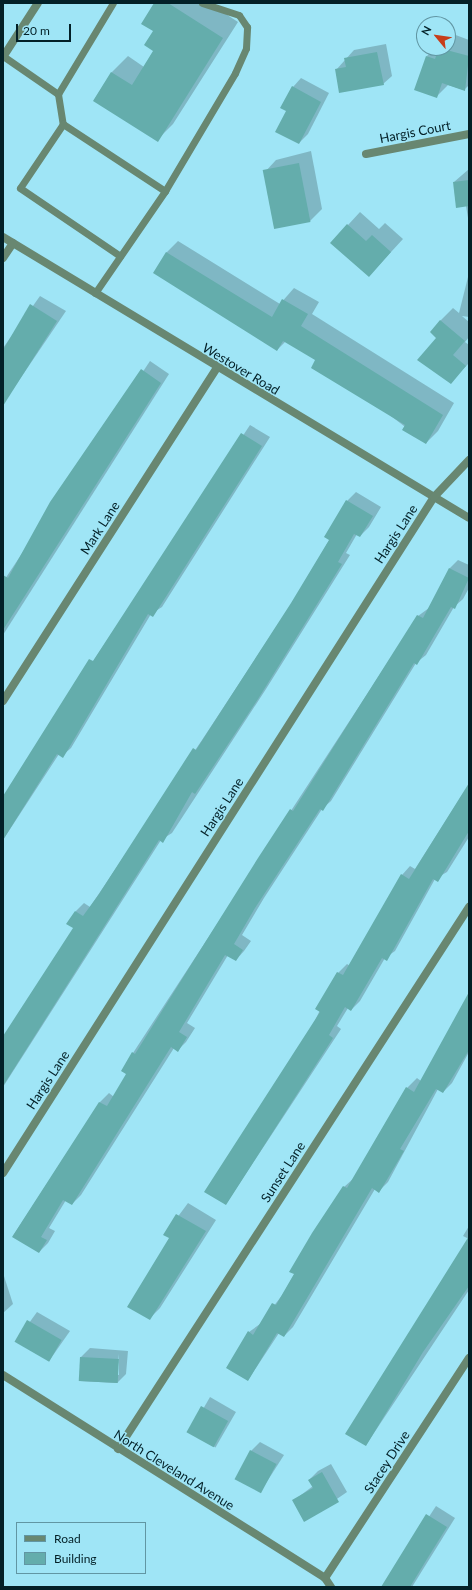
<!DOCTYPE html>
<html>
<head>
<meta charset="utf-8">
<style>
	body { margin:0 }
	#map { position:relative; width:472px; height:1590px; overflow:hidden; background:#9fe5f6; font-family:Lato,sans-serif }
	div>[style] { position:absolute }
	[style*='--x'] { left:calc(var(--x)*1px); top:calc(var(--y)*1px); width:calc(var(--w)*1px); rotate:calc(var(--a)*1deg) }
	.shadow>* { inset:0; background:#0003; transform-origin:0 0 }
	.building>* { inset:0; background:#64adac; transform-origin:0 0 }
	.service>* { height:7px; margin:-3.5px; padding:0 3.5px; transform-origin:3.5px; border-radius:3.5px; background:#688771 }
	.minor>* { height:8px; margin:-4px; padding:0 4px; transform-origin:4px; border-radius:4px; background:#688771 }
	span { translate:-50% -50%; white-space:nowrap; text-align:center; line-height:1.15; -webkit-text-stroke:3px #9fe5f6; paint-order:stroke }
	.street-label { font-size:13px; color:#032027 }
	.frame { position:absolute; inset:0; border:4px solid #032027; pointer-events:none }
	.legend { position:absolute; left:16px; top:1522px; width:130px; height:52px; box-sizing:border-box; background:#9fe5f6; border:1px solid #6196a3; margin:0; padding:5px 7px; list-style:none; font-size:12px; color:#032027 }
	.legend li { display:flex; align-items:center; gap:8px; height:20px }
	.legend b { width:20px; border:1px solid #6196a3 }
	.north { position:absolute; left:416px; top:16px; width:40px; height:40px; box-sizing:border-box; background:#9fe5f6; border:1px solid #6196a3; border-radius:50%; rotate:299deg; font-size:11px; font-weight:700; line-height:16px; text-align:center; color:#032027 }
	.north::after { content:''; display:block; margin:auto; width:14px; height:18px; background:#c73d1a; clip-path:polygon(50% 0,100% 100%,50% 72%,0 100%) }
	.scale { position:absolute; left:16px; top:24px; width:55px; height:18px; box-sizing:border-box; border:2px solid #032027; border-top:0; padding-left:5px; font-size:12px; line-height:14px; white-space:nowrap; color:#032027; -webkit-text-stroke:3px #9fe5f6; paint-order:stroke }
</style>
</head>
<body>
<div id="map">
	<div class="shadow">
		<i style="clip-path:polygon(155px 3px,209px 3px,238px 22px,173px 124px,157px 140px,94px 100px,112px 72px,128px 56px,144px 67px,154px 50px)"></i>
		<i style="clip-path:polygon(453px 34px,469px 40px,469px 85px,464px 90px,448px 85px,436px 97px,427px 56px,435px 48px,448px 48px,448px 40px)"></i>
		<i style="clip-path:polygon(386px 44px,392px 76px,383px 84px,336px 70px,354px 50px)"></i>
		<i style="clip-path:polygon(301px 78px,329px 93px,308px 134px,299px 143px,293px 87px)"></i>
		<i style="clip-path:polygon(311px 151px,322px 209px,310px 221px,264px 173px,276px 160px)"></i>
		<i style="clip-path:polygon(469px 169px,469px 218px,468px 218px,466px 206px,454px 182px)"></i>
		<i style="clip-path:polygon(360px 212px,379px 229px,385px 223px,403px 239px,369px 276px,348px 225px)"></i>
		<i style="clip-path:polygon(178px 241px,280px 304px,294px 288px,319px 302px,312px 314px,454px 403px,438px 431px,426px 443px,317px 359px,286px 341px,277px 350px,166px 253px)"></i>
		<i style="clip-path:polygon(469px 273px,469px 317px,462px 316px,469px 322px,469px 337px,465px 342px,469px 345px,469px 363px,451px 382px,437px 337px,440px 321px,453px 308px,459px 313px)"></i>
		<i style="clip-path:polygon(40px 296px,66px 311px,5px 401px,3px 348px)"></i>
		<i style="clip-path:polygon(150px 361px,169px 374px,3px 635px,3px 582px)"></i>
		<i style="clip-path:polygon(250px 425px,270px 437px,162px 607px,151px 614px,71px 748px,62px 756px,59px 754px,3px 840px,3px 797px)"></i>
		<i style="clip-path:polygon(356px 492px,381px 507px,369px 527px,360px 536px,357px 534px,346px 553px,350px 555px,266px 689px,172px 833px,161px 840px,3px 1087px,3px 1043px,74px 928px,76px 911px,84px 903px,90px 907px,202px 740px,292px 603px,330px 539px,347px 501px)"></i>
		<i style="clip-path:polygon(458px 560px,469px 565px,469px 588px,463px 599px,454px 607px,426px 655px,416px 663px,331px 801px,322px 809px,264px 898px,242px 935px,251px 941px,244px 951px,236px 960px,228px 955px,187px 1023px,195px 1028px,186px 1042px,178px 1050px,174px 1048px,81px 1195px,72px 1204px,66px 1200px,49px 1228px,55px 1231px,48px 1243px,39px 1252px,13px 1236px,100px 1102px,109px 1093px,114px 1097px,127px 1074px,122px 1071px,133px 1053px,418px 616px,429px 608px,450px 568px)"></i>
		<i style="clip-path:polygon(469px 784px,469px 837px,447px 872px,435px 879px,395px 951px,385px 958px,360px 1001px,351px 1010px,348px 1008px,337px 1026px,341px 1029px,226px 1204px,338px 973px,347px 964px,350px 966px,402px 875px,410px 866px,415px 869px)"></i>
		<i style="clip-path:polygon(469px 994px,469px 1052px,452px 1083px,443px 1092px,438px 1089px,388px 1182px,379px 1191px,375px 1189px,293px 1327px,284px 1336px,279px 1333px,248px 1380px,249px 1332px,260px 1324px,283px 1294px,344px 1187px,354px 1178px,407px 1088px,417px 1078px,421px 1081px)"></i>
		<i style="clip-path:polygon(188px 1203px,216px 1220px,160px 1308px,149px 1319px,170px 1238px,165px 1234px)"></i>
		<i style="clip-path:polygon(469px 1226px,469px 1290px,366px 1445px,469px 1239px,463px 1236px)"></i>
		<i style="clip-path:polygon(3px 1273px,13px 1304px,3px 1313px)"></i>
		<i style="clip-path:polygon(37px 1312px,70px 1331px,49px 1361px,16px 1341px)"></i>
		<i style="clip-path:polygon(evenodd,90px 1348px,128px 1351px,126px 1374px,117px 1383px,80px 1381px,81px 1357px,90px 1348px,119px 1354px,119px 1375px,117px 1375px,119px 1354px)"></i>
		<i style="left:210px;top:1397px;width:30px;height:41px;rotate:30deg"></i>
		<i style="clip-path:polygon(260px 1442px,284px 1455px,261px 1491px,251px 1451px)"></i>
		<i style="clip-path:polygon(331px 1464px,347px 1492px,305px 1521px,293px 1501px,313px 1486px,309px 1480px,318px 1471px)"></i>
		<i style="clip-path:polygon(436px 1506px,455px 1518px,412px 1587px,383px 1587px)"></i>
	</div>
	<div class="building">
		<i style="clip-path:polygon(154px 3px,168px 3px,223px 38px,158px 142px,93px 101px,111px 72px,132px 85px,153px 51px,144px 45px,153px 31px,141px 24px)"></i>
		<i style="clip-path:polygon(439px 48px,469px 56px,465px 91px,442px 83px,437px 98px,414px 90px,426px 56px,435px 59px)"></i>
		<i style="clip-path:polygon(377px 52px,384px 85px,339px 93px,335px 69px,346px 67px,344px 58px)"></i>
		<i style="clip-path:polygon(292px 86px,321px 102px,299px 144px,275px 132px,286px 111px,280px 108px)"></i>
		<i style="left:299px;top:163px;width:60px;height:37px;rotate:79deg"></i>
		<i style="clip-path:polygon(469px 180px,469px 206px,456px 208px,453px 182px)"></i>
		<i style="clip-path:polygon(347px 224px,366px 241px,372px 235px,391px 252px,369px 277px,330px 243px)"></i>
		<i style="clip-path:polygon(166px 252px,272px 317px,282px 299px,308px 314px,301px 326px,443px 415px,426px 444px,402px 430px,405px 425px,311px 368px,315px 360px,283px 341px,277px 351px,153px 273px)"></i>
		<i style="clip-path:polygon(30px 304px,57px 321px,3px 406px,3px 350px)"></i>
		<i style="clip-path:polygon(440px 320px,465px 341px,453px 355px,466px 366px,451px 384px,417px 360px,436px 338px,430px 332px)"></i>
		<i style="clip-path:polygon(141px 369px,161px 383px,3px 630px,3px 575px,8px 578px,50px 502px)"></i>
		<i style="clip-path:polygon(241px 433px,262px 446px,153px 617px,148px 614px,63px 758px,57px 754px,3px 840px,3px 796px,89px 659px,93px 661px)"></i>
		<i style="clip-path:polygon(346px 500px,373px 516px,360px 537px,354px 534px,338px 562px,342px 564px,258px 699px,195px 794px,192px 792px,163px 843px,159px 840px,3px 1086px,3px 1036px,73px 928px,66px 924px,75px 911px,83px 916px,99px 894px,193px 748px,196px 750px,291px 603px,329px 540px,324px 537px)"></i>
		<i style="clip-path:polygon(449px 568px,469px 578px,455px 609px,451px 607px,417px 665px,414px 663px,323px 811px,320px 809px,255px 908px,234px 944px,243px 950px,236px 961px,225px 955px,179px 1032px,187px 1037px,178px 1052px,171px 1047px,72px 1205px,63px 1200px,41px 1237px,47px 1240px,39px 1253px,12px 1237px,99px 1102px,107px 1106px,126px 1074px,121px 1071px,132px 1052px,135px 1054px,258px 858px,290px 809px,293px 811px,417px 615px,423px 618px)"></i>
		<i style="clip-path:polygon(469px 783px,469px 831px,438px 882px,433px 879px,387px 961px,382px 958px,351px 1011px,345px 1007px,329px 1035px,333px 1038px,226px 1205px,204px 1192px,320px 1012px,315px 1009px,337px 972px,343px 975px,401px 874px,409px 879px)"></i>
		<i style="clip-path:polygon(469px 992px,469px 1050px,443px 1093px,436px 1089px,400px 1149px,404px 1151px,379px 1193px,372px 1188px,284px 1337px,277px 1333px,248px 1381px,226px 1368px,248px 1331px,253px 1335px,272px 1303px,276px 1305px,294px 1274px,289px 1272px,312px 1233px,343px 1186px,347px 1188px,406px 1087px,414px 1092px)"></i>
		<i style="clip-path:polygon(176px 1214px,206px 1231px,150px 1320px,127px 1307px,169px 1238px,163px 1235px)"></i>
		<i style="clip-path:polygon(469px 1236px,469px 1286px,423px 1352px,366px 1446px,345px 1434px)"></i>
		<i style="left:27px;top:1320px;width:40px;height:25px;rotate:30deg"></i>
		<i style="left:80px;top:1357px;width:39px;height:24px;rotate:3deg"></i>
		<i style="left:201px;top:1406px;width:31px;height:30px;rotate:29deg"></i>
		<i style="left:250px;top:1450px;width:30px;height:33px;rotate:28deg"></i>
		<i style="clip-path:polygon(322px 1472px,339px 1502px,304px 1522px,292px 1500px,313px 1488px,308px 1480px)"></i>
		<i style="clip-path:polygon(426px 1514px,447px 1527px,427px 1559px,410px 1587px,381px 1587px)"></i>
	</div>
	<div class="service">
		<i style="--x:3;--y:56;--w:67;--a:34.6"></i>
		<i style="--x:58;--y:94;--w:30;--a:81"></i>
		<i style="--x:63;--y:124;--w:77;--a:123.9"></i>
		<i style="--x:20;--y:188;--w:121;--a:34.2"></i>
		<i style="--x:58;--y:94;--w:106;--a:-58.9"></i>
		<i style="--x:63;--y:124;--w:122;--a:33.3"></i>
		<i style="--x:95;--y:293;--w:124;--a:-55.5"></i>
		<i style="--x:165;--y:191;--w:137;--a:-59.3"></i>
		<i style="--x:235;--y:73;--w:27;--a:-66"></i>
		<i style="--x:246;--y:48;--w:21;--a:-87"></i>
		<i style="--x:247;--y:27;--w:14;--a:-124"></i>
		<i style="--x:239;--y:15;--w:39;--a:-162"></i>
	</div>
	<div class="minor">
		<i style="--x:3;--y:57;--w:64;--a:-57.1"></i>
		<i style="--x:366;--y:154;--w:105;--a:-11"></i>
		<i style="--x:3;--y:237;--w:544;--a:31.09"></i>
		<i style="--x:3;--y:258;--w:18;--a:-56"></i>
		<i style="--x:3;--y:701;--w:396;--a:-57.3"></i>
		<i style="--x:3;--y:1173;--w:802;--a:-57.48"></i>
		<i style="--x:434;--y:497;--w:51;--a:-46.6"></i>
		<i style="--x:3;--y:1375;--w:381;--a:32.2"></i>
		<i style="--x:325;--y:1578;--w:11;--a:56"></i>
		<i style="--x:118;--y:1449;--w:646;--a:-57.07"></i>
		<i style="--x:325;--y:1578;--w:263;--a:-56.8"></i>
	</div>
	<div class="street-label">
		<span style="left:415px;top:132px;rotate:-11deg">Hargis Court</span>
		<span style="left:241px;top:369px;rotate:31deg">Westover Road</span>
		<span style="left:100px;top:528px;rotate:-57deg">Mark Lane</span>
		<span style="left:396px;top:534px;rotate:-57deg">Hargis Lane</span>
		<span style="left:222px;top:807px;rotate:-57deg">Hargis Lane</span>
		<span style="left:48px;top:1080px;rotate:-57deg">Hargis Lane</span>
		<span style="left:283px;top:1172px;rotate:-57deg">Sunset Lane</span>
		<span style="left:387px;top:1462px;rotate:-57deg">Stacey Drive</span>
		<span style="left:174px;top:1470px;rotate:32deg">North Cleveland Avenue</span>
	</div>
	<div class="frame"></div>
	<ul class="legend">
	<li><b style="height:5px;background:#688771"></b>Road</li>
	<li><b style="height:11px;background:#64adac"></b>Building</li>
	</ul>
	<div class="north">N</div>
	<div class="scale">20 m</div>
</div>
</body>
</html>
